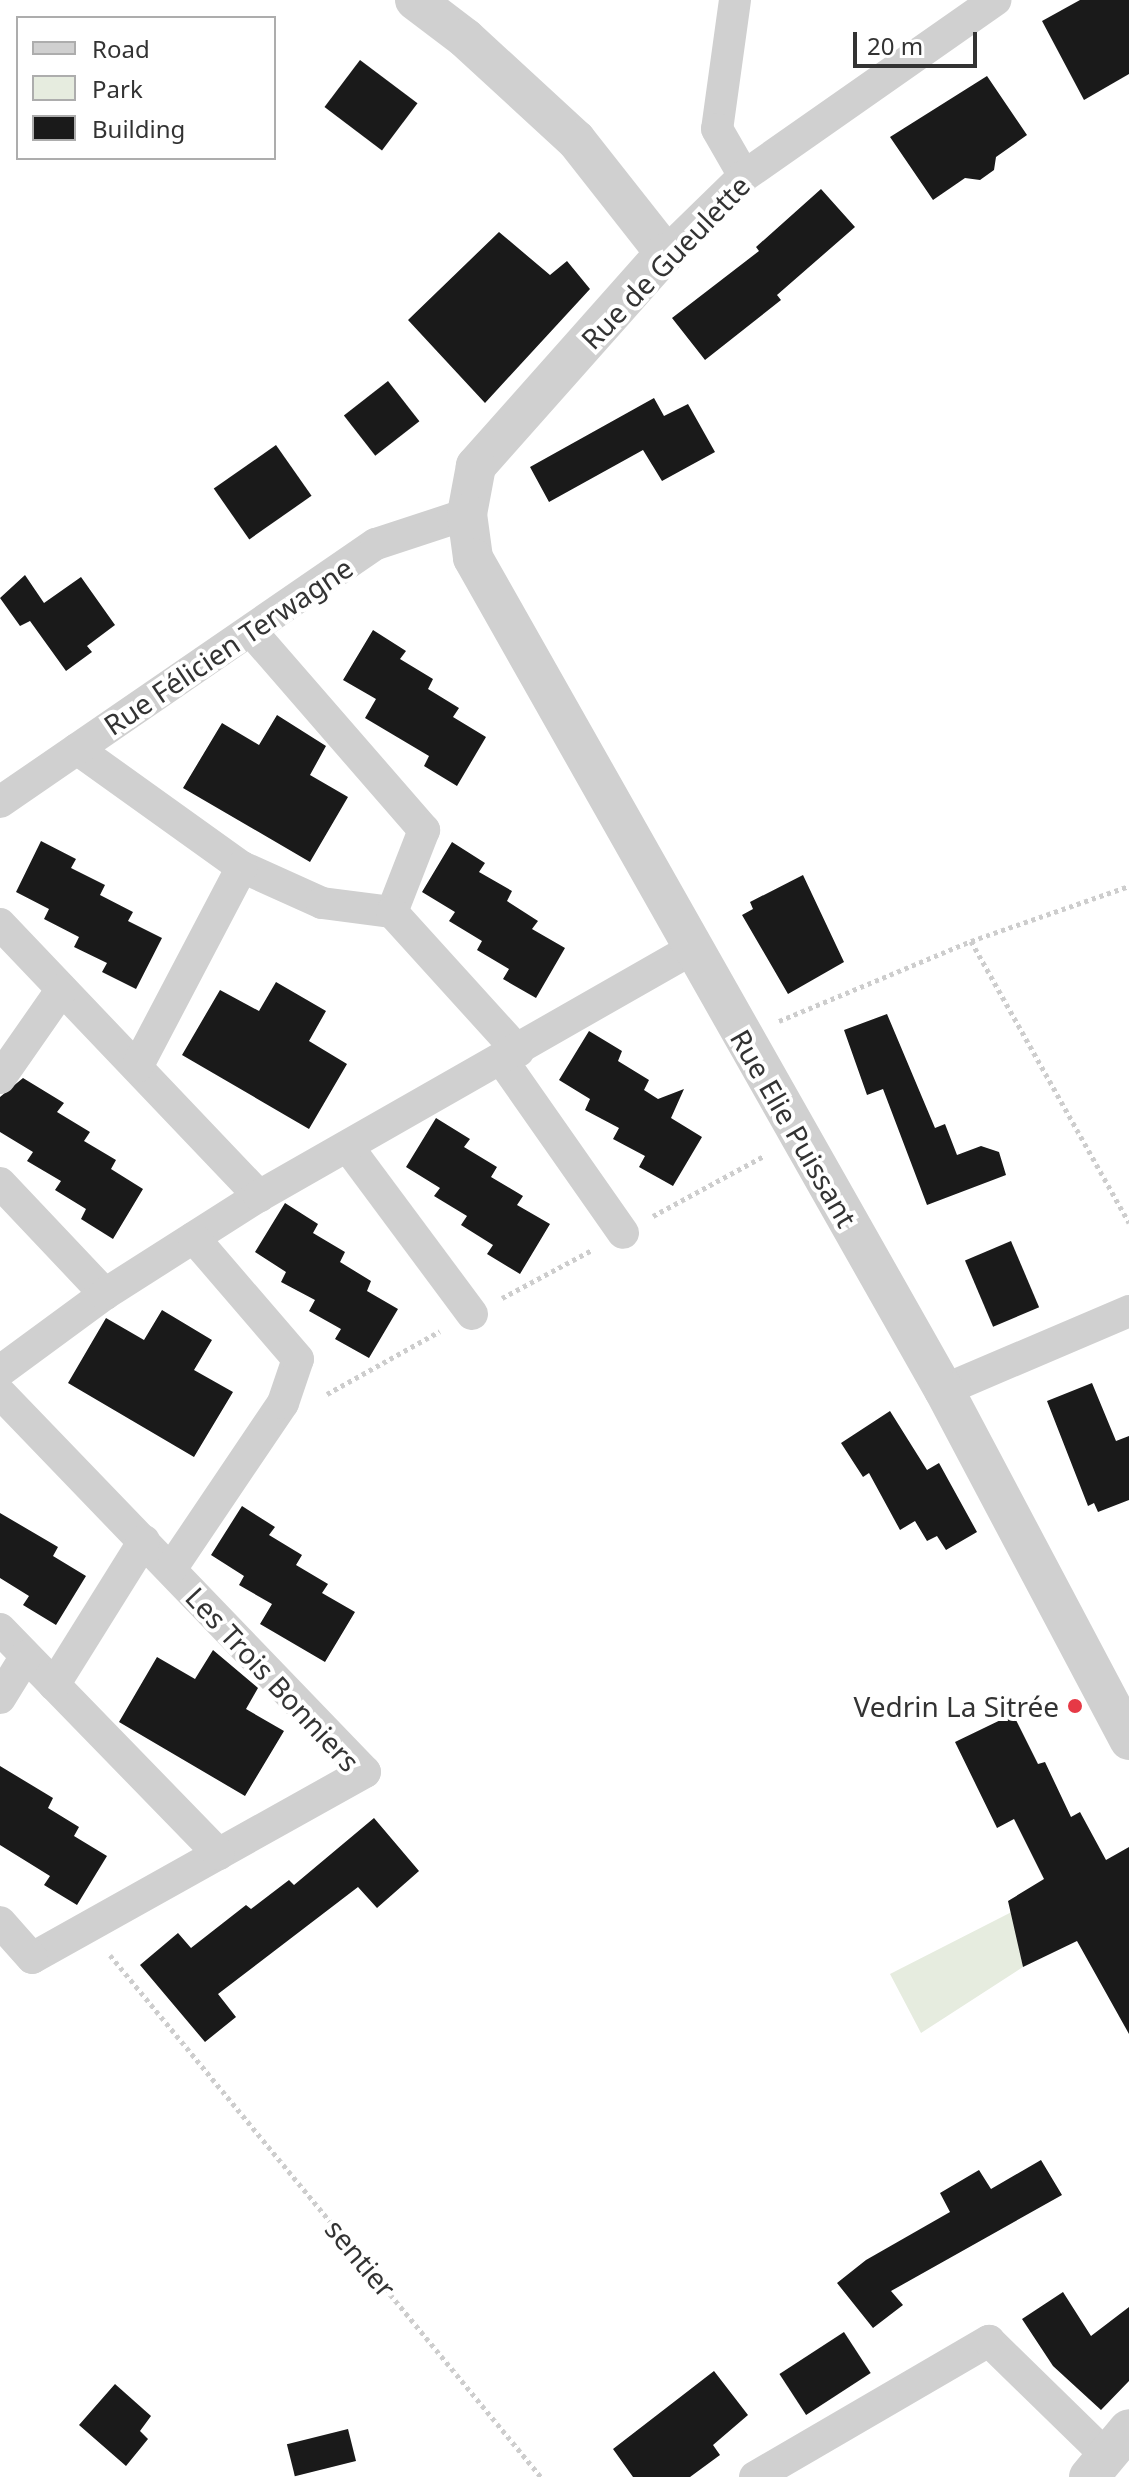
<!DOCTYPE html>
<html>
<head>
<meta charset="utf-8">
<style>
	body { margin:0 }
	#map { position:relative; width:1129px; height:2477px; overflow:hidden; background:#fff; font-family:"Noto Sans",sans-serif }
	div>[style] { position:absolute }
	[style*='--x'] { left:calc(var(--x)*1px); top:calc(var(--y)*1px); width:calc(var(--w)*1px); rotate:calc(var(--a)*1deg) }
	.green>* { inset:0; background:#e6ecdf }
	.building>* { inset:0; background:#1a1a1a; transform-origin:0 0 }
	.path>* { height:5px; margin-top:-2.5px; transform-origin:0; background:repeating-linear-gradient(90deg,#cdcdcd 0 4px,transparent 0 8px) }
	.minor>* { height:32px; margin:-16px; padding:0 16px; transform-origin:16px; border-radius:16px; background:#d0d0d0 }
	.tertiary>* { height:40px; margin:-20px; padding:0 20px; transform-origin:20px; border-radius:20px; background:#d0d0d0 }
	.dots>* { width:22px; height:22px; translate:-50% -50%; box-sizing:border-box; border:4px solid #fff; border-radius:50% }
	span { translate:-50% -50%; white-space:nowrap; text-align:center; line-height:1.15; -webkit-text-stroke:8px #fff; paint-order:stroke }
	.street-label { font-size:28px; color:#333 }
	.poi-label { font-size:28px; color:#333 }
	.right { translate:-100% -50%; text-align:right }
	.legend { position:absolute; left:16px; top:16px; width:260px; height:144px; box-sizing:border-box; background:#fff; border:2px solid #adadad; margin:0; padding:10px 14px; list-style:none; font-size:24px; color:#333 }
	.legend li { display:flex; align-items:center; gap:16px; height:40px }
	.legend b { width:40px; border:2px solid #adadad }
	.scale { position:absolute; left:853px; top:32px; width:124px; height:36px; box-sizing:border-box; border:4px solid #333; border-top:0; padding-left:10px; font-size:24px; line-height:28px; white-space:nowrap; color:#333; -webkit-text-stroke:6px #fff; paint-order:stroke }
</style>
</head>
<body>
<div id="map">
	<div class="green">
		<i style="clip-path:polygon(1051px 1892px,1018px 1943px,1023px 1967px,921px 2033px,890px 1974px)"></i>
	</div>
	<div class="building">
		<i style="clip-path:polygon(1080px 0,1129px 0,1129px 74px,1084px 100px,1042px 21px)"></i>
		<i style="left:360px;top:60px;width:72px;height:59px;rotate:37deg"></i>
		<i style="clip-path:polygon(987px 76px,1027px 135px,996px 157px,994px 170px,980px 180px,965px 178px,933px 200px,890px 137px)"></i>
		<i style="clip-path:polygon(821px 189px,855px 227px,777px 295px,781px 300px,705px 360px,672px 318px,759px 251px,756px 247px)"></i>
		<i style="clip-path:polygon(499px 232px,550px 275px,567px 261px,590px 289px,485px 403px,408px 320px)"></i>
		<i style="left:388px;top:381px;width:51px;height:56px;rotate:52deg"></i>
		<i style="clip-path:polygon(654px 398px,664px 416px,688px 404px,715px 452px,662px 481px,643px 450px,549px 502px,530px 467px)"></i>
		<i style="left:276px;top:445px;width:62px;height:76px;rotate:55deg"></i>
		<i style="clip-path:polygon(25px 575px,44px 603px,81px 577px,115px 625px,87px 646px,92px 652px,66px 671px,30px 621px,20px 626px,0 598px)"></i>
		<i style="clip-path:polygon(373px 630px,406px 651px,400px 659px,433px 679px,428px 689px,459px 708px,453px 717px,486px 737px,457px 786px,424px 766px,429px 756px,365px 718px,376px 699px,343px 680px)"></i>
		<i style="clip-path:polygon(277px 715px,326px 746px,310px 775px,348px 797px,310px 862px,183px 788px,222px 723px,259px 745px)"></i>
		<i style="clip-path:polygon(41px 841px,76px 859px,71px 868px,105px 885px,100px 895px,133px 912px,128px 921px,162px 938px,136px 989px,102px 972px,107px 963px,74px 947px,79px 937px,44px 919px,49px 909px,16px 892px)"></i>
		<i style="clip-path:polygon(452px 842px,485px 863px,479px 872px,512px 891px,507px 901px,538px 921px,532px 929px,565px 948px,536px 998px,503px 979px,509px 969px,477px 950px,482px 941px,449px 921px,455px 912px,422px 892px)"></i>
		<i style="clip-path:polygon(803px 875px,844px 962px,788px 994px,742px 915px,753px 909px,750px 902px)"></i>
		<i style="clip-path:polygon(276px 982px,326px 1011px,309px 1041px,347px 1064px,309px 1129px,182px 1055px,220px 990px,259px 1011px)"></i>
		<i style="clip-path:polygon(887px 1014px,935px 1128px,945px 1124px,957px 1155px,981px 1146px,999px 1152px,1006px 1175px,927px 1205px,883px 1089px,867px 1095px,844px 1030px)"></i>
		<i style="clip-path:polygon(589px 1031px,622px 1051px,618px 1061px,649px 1080px,644px 1090px,658px 1099px,684px 1089px,671px 1118px,702px 1137px,673px 1186px,639px 1167px,645px 1156px,613px 1139px,619px 1128px,585px 1110px,590px 1099px,559px 1080px)"></i>
		<i style="clip-path:polygon(23px 1078px,64px 1103px,57px 1112px,90px 1132px,84px 1141px,116px 1160px,111px 1169px,143px 1189px,113px 1239px,81px 1219px,86px 1209px,55px 1190px,61px 1181px,27px 1161px,33px 1152px,0 1132px,0 1097px)"></i>
		<i style="clip-path:polygon(436px 1118px,470px 1139px,464px 1147px,497px 1167px,491px 1177px,523px 1196px,517px 1205px,550px 1224px,520px 1274px,487px 1254px,493px 1245px,461px 1225px,467px 1216px,434px 1196px,440px 1188px,406px 1167px)"></i>
		<i style="clip-path:polygon(285px 1203px,318px 1224px,313px 1233px,345px 1252px,340px 1262px,371px 1281px,367px 1291px,398px 1309px,369px 1358px,335px 1339px,341px 1329px,309px 1311px,315px 1300px,281px 1282px,286px 1272px,255px 1252px)"></i>
		<i style="left:1011px;top:1241px;width:72px;height:50px;rotate:67deg"></i>
		<i style="clip-path:polygon(162px 1310px,212px 1340px,194px 1370px,233px 1392px,194px 1457px,68px 1383px,106px 1318px,144px 1340px)"></i>
		<i style="clip-path:polygon(1092px 1383px,1116px 1441px,1129px 1436px,1129px 1500px,1098px 1512px,1094px 1503px,1088px 1506px,1047px 1401px)"></i>
		<i style="clip-path:polygon(890px 1411px,927px 1470px,939px 1463px,977px 1532px,946px 1550px,937px 1536px,927px 1541px,915px 1521px,900px 1530px,869px 1473px,863px 1477px,841px 1443px)"></i>
		<i style="clip-path:polygon(242px 1506px,275px 1527px,269px 1535px,302px 1555px,296px 1565px,328px 1584px,322px 1593px,355px 1612px,325px 1662px,260px 1624px,272px 1604px,239px 1585px,244px 1576px,211px 1555px)"></i>
		<i style="clip-path:polygon(0 1513px,58px 1547px,53px 1556px,86px 1576px,56px 1625px,23px 1605px,29px 1596px,0 1578px)"></i>
		<i style="clip-path:polygon(213px 1650px,258px 1688px,246px 1709px,284px 1731px,245px 1796px,119px 1722px,157px 1657px,195px 1679px)"></i>
		<i style="clip-path:polygon(1013px 1714px,1038px 1764px,1045px 1762px,1071px 1817px,1080px 1812px,1106px 1860px,1129px 1847px,1129px 2034px,1077px 1941px,1023px 1967px,1008px 1901px,1044px 1879px,1014px 1819px,997px 1828px,955px 1742px)"></i>
		<i style="clip-path:polygon(0 1766px,53px 1798px,48px 1808px,79px 1827px,74px 1836px,107px 1856px,77px 1905px,44px 1885px,50px 1876px,0 1845px)"></i>
		<i style="clip-path:polygon(374px 1818px,419px 1871px,377px 1908px,358px 1887px,218px 1994px,236px 2017px,205px 2042px,140px 1965px,178px 1933px,191px 1948px,246px 1905px,251px 1909px,289px 1880px,294px 1885px)"></i>
		<i style="clip-path:polygon(1041px 2160px,1062px 2195px,891px 2291px,903px 2305px,873px 2328px,837px 2283px,866px 2260px,950px 2212px,940px 2193px,979px 2170px,991px 2189px)"></i>
		<i style="clip-path:polygon(1063px 2292px,1091px 2336px,1129px 2307px,1129px 2381px,1101px 2410px,1053px 2366px,1022px 2319px)"></i>
		<i style="left:844px;top:2332px;width:49px;height:77px;rotate:57deg"></i>
		<i style="clip-path:polygon(714px 2371px,748px 2415px,713px 2445px,720px 2455px,690px 2477px,633px 2477px,613px 2449px)"></i>
		<i style="clip-path:polygon(115px 2384px,151px 2416px,140px 2431px,148px 2439px,126px 2466px,79px 2425px)"></i>
		<i style="left:348px;top:2429px;width:33px;height:63px;rotate:76deg"></i>
	</div>
	<div class="path">
		<i style="--x:971;--y:941;--w:323;--a:60.7"></i>
		<i style="--x:779;--y:1021;--w:208;--a:-22.6"></i>
		<i style="--x:971;--y:941;--w:167;--a:-19.2"></i>
		<i style="--x:653;--y:1216;--w:126;--a:-28.4"></i>
		<i style="--x:502;--y:1298;--w:102;--a:-28.1"></i>
		<i style="--x:327;--y:1394;--w:129;--a:-29.1"></i>
		<i style="--x:110;--y:1955;--w:677;--a:50.45"></i>
	</div>
	<div class="minor">
		<i style="--x:735;--y:0;--w:130;--a:97.9"></i>
		<i style="--x:717;--y:129;--w:54;--a:60.1"></i>
		<i style="--x:665;--y:253;--w:110;--a:-44.3"></i>
		<i style="--x:744;--y:176;--w:307;--a:-35"></i>
		<i style="--x:251;--y:631;--w:264;--a:49"></i>
		<i style="--x:424;--y:830;--w:88;--a:111.3"></i>
		<i style="--x:77;--y:749;--w:203;--a:35.6"></i>
		<i style="--x:242;--y:867;--w:88;--a:24.2"></i>
		<i style="--x:322;--y:903;--w:71;--a:7.3"></i>
		<i style="--x:392;--y:912;--w:188;--a:47.8"></i>
		<i style="--x:0;--y:802;--w:456;--a:-34.5"></i>
		<i style="--x:376;--y:544;--w:96;--a:-18.2"></i>
		<i style="--x:0;--y:924;--w:376;--a:46.4"></i>
		<i style="--x:502;--y:1060;--w:211;--a:55"></i>
		<i style="--x:137;--y:1067;--w:226;--a:-62.3"></i>
		<i style="--x:0;--y:1078;--w:108;--a:-55.1"></i>
		<i style="--x:348;--y:1147;--w:208;--a:53.4"></i>
		<i style="--x:0;--y:1183;--w:153;--a:46.6"></i>
		<i style="--x:0;--y:1371;--w:130;--a:-36.3"></i>
		<i style="--x:105;--y:1294;--w:183;--a:-32.5"></i>
		<i style="--x:259;--y:1196;--w:498;--a:-29.7"></i>
		<i style="--x:944;--y:1390;--w:201;--a:-23.1"></i>
		<i style="--x:0;--y:1393;--w:526;--a:46.08"></i>
		<i style="--x:365;--y:1772;--w:381;--a:150.8"></i>
		<i style="--x:32;--y:1958;--w:48;--a:-131.6"></i>
		<i style="--x:171;--y:1569;--w:200;--a:-56"></i>
		<i style="--x:283;--y:1403;--w:46;--a:-71.2"></i>
		<i style="--x:298;--y:1359;--w:160;--a:-130.7"></i>
		<i style="--x:0;--y:1629;--w:314;--a:45.8"></i>
		<i style="--x:54;--y:1685;--w:170;--a:-58"></i>
		<i style="--x:0;--y:1698;--w:49;--a:-58.2"></i>
		<i style="--x:755;--y:2477;--w:271;--a:-30.2"></i>
		<i style="--x:989;--y:2341;--w:163;--a:44.3"></i>
	</div>
	<div class="tertiary">
		<i style="--x:415;--y:0;--w:63;--a:37.2"></i>
		<i style="--x:465;--y:38;--w:151;--a:42.6"></i>
		<i style="--x:576;--y:140;--w:144;--a:51.8"></i>
		<i style="--x:665;--y:253;--w:285;--a:131.6"></i>
		<i style="--x:476;--y:466;--w:49;--a:100.6"></i>
		<i style="--x:467;--y:514;--w:44;--a:82.2"></i>
		<i style="--x:473;--y:558;--w:956;--a:60.49"></i>
		<i style="--x:944;--y:1390;--w:396;--a:62.1"></i>
		<i style="--x:1089;--y:2477;--w:62;--a:-50.2"></i>
	</div>
	<div class="dots">
		<i style="left:1075px;top:1706px;background:#e63946"></i>
	</div>
	<div class="street-label">
		<span style="left:665px;top:262px;rotate:-46deg">Rue de Gueulette</span>
		<span style="left:228px;top:646px;rotate:-34deg">Rue Félicien Terwagne</span>
		<span style="left:794px;top:1128px;rotate:60deg">Rue Elie Puissant</span>
		<span style="left:273px;top:1679px;rotate:47deg">Les Trois Bonniers</span>
		<span style="left:361px;top:2258px;rotate:50deg">sentier</span>
	</div>
	<div class="poi-label">
		<span class="right" style="left:1059px;top:1706px">Vedrin La Sitrée</span>
	</div>
	<ul class="legend">
	<li><b style="height:10px;background:#d0d0d0"></b>Road</li>
	<li><b style="height:22px;background:#e6ecdf"></b>Park</li>
	<li><b style="height:22px;background:#1a1a1a"></b>Building</li>
	</ul>
	<div class="scale">20 m</div>
</div>
</body>
</html>
